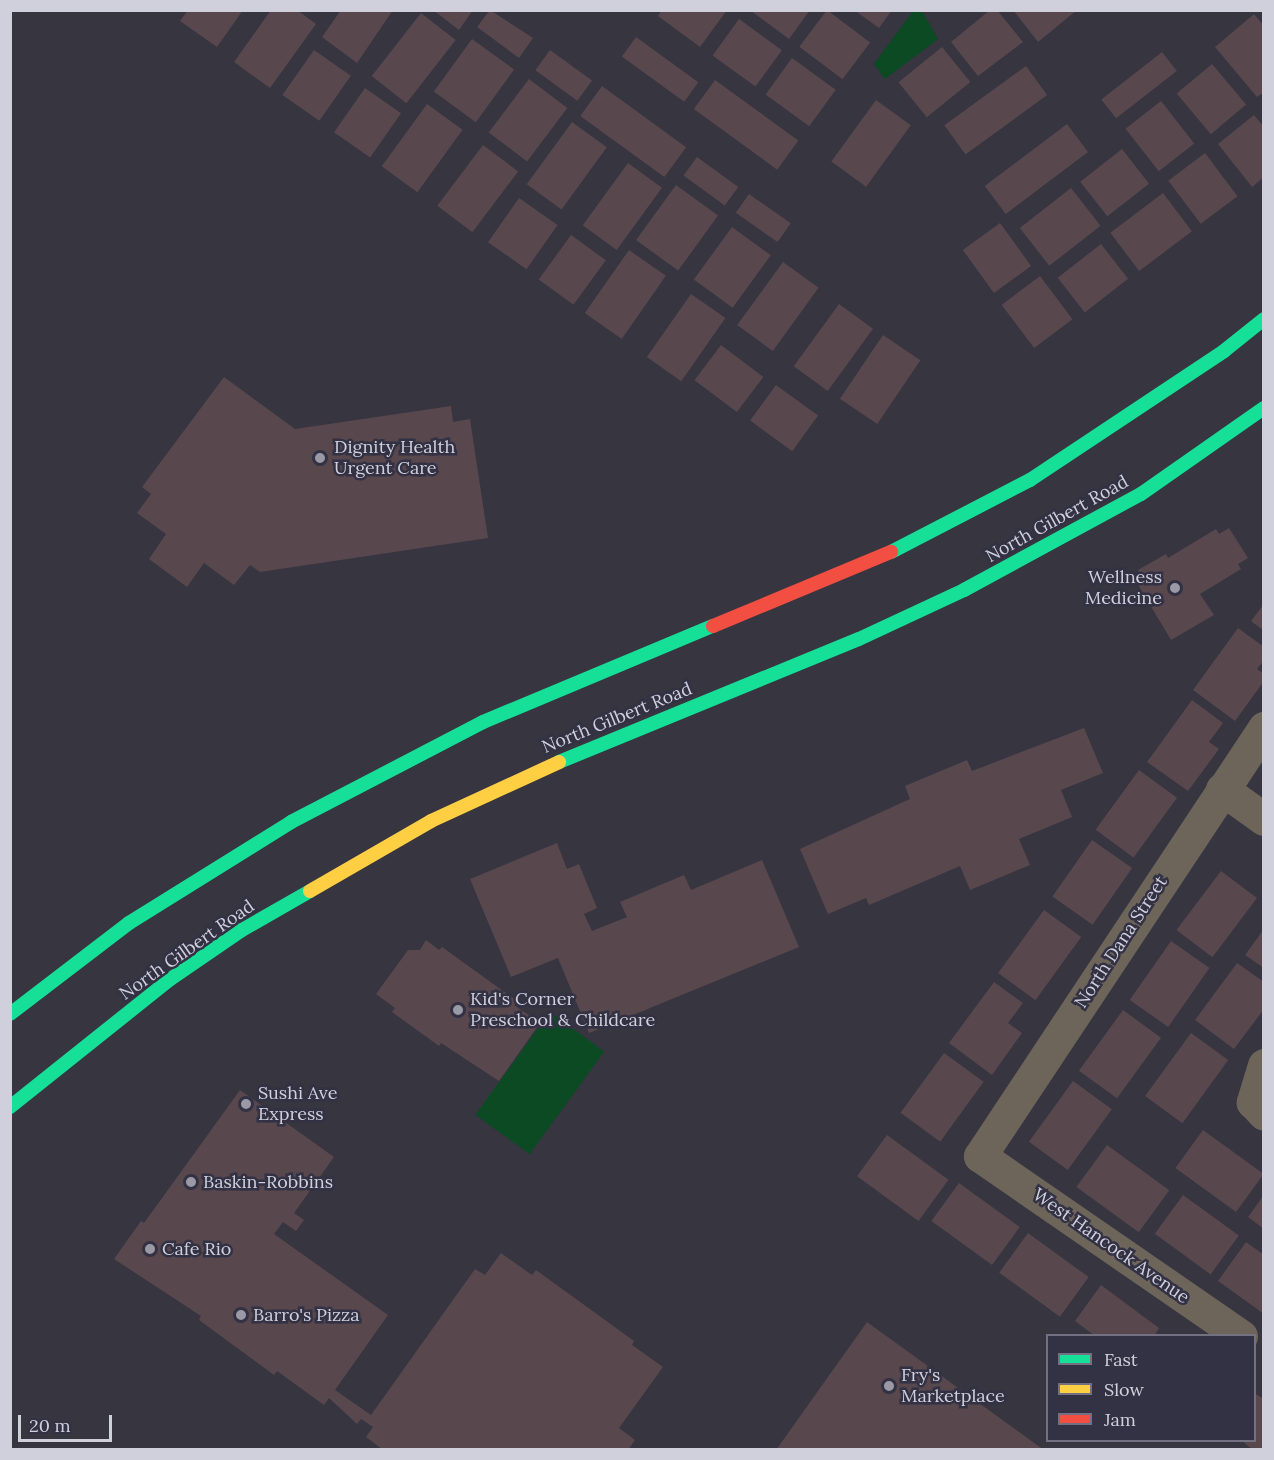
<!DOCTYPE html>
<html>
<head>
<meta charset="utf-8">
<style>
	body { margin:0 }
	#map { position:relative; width:1274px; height:1460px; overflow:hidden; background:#363540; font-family:Lora,serif }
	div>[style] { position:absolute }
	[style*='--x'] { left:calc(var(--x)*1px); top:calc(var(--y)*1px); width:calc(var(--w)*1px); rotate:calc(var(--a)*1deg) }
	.green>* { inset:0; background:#0b4a23; transform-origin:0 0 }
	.building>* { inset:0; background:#58484e; transform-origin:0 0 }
	.street>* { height:33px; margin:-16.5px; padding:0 16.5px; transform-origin:16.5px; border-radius:16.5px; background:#6e655a }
	.fast>* { height:14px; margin:-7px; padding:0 7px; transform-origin:7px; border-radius:7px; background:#16e098 }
	.slow>* { height:14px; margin:-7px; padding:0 7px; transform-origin:7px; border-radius:7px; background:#ffcf43 }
	.jam>* { height:14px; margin:-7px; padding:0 7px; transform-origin:7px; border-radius:7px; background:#f24e42 }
	.dots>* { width:16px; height:16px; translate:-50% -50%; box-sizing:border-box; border:3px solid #333144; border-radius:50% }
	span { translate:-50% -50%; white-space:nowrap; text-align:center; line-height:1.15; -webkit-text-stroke:5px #333144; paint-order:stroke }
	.poi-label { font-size:18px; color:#d0cfdc }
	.left { translate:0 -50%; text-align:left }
	.right { translate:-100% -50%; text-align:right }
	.street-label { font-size:18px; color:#d0cfdc }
	.frame { position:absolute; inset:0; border:12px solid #d0cfdc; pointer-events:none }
	.legend { position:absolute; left:1046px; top:1334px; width:210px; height:108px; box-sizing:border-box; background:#333144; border:2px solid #727081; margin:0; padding:8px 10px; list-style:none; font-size:18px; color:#d0cfdc }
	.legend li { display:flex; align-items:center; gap:12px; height:30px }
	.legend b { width:30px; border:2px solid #727081 }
	.scale { position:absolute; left:18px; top:1415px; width:94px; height:27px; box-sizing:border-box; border:3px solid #d0cfdc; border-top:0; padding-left:8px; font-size:18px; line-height:21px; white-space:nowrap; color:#d0cfdc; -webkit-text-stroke:4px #333144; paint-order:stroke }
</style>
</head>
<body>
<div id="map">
	<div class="green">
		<i style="clip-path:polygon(913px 11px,922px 11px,938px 39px,885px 79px,874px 64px)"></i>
		<i style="left:550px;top:1012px;width:67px;height:127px;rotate:36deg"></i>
	</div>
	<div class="building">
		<i style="clip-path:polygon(188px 10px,243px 10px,217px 47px,180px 21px)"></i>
		<i style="clip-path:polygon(271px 10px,297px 10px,316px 24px,270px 88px,234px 62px)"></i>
		<i style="clip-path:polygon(341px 10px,393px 10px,357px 63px,322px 37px)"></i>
		<i style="clip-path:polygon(433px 10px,473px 10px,459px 30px)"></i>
		<i style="clip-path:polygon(490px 10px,533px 38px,519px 58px,477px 27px)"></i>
		<i style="clip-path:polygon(662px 10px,727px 10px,700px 47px,658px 16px)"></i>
		<i style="clip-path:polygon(750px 10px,810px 10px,789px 39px)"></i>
		<i style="left:827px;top:10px;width:54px;height:46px;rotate:37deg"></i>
		<i style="clip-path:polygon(854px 10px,892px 10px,879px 28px)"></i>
		<i style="clip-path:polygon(990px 10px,997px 10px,1023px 42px,978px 76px,951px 42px)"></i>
		<i style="clip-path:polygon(1013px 10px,1077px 10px,1038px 42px)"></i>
		<i style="left:421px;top:13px;width:44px;height:80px;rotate:38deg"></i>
		<i style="clip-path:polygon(1254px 14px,1264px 26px,1264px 92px,1257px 97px,1215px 47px)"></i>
		<i style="left:739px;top:19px;width:53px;height:45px;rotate:36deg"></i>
		<i style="left:636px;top:37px;width:77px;height:24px;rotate:36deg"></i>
		<i style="left:472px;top:39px;width:52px;height:65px;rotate:36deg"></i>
		<i style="left:942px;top:47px;width:45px;height:56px;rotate:51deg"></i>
		<i style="left:314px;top:50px;width:45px;height:55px;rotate:35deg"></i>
		<i style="left:550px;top:50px;width:52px;height:25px;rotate:36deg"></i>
		<i style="left:1162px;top:52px;width:24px;height:77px;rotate:52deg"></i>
		<i style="left:792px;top:58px;width:54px;height:45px;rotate:36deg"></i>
		<i style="left:1212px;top:64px;width:53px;height:46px;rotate:50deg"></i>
		<i style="left:1026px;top:66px;width:36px;height:101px;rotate:54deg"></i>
		<i style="left:529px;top:79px;width:48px;height:67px;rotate:37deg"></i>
		<i style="left:715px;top:80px;width:103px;height:36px;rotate:36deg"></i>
		<i style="left:602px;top:86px;width:104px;height:37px;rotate:36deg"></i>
		<i style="left:365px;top:88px;width:44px;height:54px;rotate:35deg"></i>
		<i style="left:876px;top:100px;width:43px;height:76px;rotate:36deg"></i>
		<i style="left:1161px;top:101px;width:54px;height:45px;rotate:52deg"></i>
		<i style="left:427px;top:104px;width:44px;height:77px;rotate:36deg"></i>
		<i style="clip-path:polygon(1254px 115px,1264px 127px,1264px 177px,1252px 187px,1218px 144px)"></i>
		<i style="left:572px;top:122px;width:43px;height:77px;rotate:36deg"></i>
		<i style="left:1067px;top:124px;width:35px;height:103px;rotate:53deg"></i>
		<i style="left:483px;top:145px;width:44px;height:76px;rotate:37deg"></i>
		<i style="left:1122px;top:149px;width:44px;height:53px;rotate:52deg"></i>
		<i style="left:1205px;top:153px;width:54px;height:46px;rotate:53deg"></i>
		<i style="left:697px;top:157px;width:51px;height:23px;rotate:36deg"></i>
		<i style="left:628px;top:163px;width:42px;height:77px;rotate:36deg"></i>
		<i style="left:676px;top:185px;width:52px;height:68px;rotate:36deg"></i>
		<i style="left:1071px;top:188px;width:48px;height:65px;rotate:52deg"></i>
		<i style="left:1163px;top:193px;width:48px;height:66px;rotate:53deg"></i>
		<i style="left:749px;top:194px;width:51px;height:23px;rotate:35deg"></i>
		<i style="left:519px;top:198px;width:47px;height:54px;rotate:35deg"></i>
		<i style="left:1000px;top:223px;width:53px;height:46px;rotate:54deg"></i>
		<i style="left:732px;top:227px;width:48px;height:65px;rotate:36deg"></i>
		<i style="left:571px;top:235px;width:43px;height:55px;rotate:36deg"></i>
		<i style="left:1101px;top:244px;width:44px;height:55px;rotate:52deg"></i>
		<i style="left:629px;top:250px;width:45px;height:77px;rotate:35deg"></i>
		<i style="left:783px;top:262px;width:44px;height:78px;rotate:36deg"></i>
		<i style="left:1040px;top:276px;width:54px;height:48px;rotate:53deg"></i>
		<i style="left:691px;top:294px;width:42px;height:77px;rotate:35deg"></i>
		<i style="left:839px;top:304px;width:42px;height:77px;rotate:36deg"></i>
		<i style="left:883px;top:335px;width:45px;height:77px;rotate:34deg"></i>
		<i style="left:721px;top:345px;width:53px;height:44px;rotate:37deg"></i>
		<i style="clip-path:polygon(224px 377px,295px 429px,451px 406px,453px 422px,470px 419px,488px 538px,260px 572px,250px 565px,234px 585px,204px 563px,187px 587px,149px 559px,166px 534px,137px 513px,151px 494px,142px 487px)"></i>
		<i style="left:776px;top:385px;width:52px;height:44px;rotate:36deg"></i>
		<i style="clip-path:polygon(1229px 528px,1248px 558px,1238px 564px,1241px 569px,1200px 594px,1214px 615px,1171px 640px,1137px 583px,1143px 579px,1138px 570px,1166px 554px,1168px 558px,1216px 529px,1219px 534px)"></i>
		<i style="clip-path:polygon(1264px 604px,1264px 631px,1251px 621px)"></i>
		<i style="clip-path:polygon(1238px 628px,1264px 647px,1264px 660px,1257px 669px,1264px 674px,1264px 681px,1235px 721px,1193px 690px)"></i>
		<i style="clip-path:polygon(1192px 700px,1223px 723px,1209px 742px,1219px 749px,1188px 791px,1147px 762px)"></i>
		<i style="clip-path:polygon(1084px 728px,1103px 773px,1061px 790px,1072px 817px,1019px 839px,1030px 865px,970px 890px,960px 866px,869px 905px,866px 898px,828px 914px,800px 849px,910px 799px,905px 786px,967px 760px,972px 771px)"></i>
		<i style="left:1139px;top:770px;width:47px;height:74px;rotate:36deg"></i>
		<i style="left:1092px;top:840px;width:49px;height:69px;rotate:35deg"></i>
		<i style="clip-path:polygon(557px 843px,567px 869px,579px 864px,597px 908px,584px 914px,592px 931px,627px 917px,620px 902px,684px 875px,691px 890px,762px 860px,799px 947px,589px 1033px,558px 958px,511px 977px,470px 879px)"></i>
		<i style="left:1221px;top:871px;width:45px;height:74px;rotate:37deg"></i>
		<i style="left:1044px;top:910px;width:46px;height:78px;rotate:36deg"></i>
		<i style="clip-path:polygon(1264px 929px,1264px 968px,1245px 955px)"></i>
		<i style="clip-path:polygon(426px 940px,439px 950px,442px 947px,517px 1001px,514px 1005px,540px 1023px,499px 1081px,441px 1043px,439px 1046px,392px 1012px,395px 1008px,376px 994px,408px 950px,420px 950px)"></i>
		<i style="left:1171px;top:941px;width:47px;height:72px;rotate:35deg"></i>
		<i style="clip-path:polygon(1237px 963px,1264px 982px,1264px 1009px,1234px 1049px,1195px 1020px)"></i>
		<i style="clip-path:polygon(994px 982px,1023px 1003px,1008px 1023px,1022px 1033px,992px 1075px,949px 1043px)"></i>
		<i style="left:1123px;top:1010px;width:47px;height:75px;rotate:36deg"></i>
		<i style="left:1191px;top:1033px;width:46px;height:78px;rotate:36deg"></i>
		<i style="left:944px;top:1053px;width:49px;height:74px;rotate:36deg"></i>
		<i style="left:1073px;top:1081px;width:48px;height:75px;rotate:36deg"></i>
		<i style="clip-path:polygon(240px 1090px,334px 1157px,294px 1213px,304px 1220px,296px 1231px,283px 1222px,274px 1234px,388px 1315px,335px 1390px,371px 1415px,475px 1269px,485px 1275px,501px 1253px,532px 1275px,536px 1270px,634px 1341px,632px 1345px,663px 1367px,619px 1428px,635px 1440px,628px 1450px,383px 1450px,366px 1437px,373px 1427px,361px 1419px,357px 1424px,329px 1398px,324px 1405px,277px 1371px,274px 1375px,199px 1320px,201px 1316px,114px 1259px,141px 1221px,144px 1223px)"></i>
		<i style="left:1203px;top:1130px;width:75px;height:47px;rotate:36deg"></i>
		<i style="left:887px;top:1135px;width:76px;height:51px;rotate:36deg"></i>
		<i style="left:1107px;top:1145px;width:77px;height:52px;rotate:36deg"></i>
		<i style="left:959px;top:1183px;width:75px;height:47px;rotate:36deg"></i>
		<i style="left:1183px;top:1195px;width:69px;height:48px;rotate:36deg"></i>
		<i style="clip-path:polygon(1264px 1195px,1264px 1229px,1248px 1217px)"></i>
		<i style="left:1028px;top:1233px;width:75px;height:49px;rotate:36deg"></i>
		<i style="clip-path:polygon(1246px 1242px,1264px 1255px,1264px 1314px,1218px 1281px)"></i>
		<i style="clip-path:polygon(1101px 1285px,1159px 1328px,1154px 1336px,1095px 1336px,1075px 1321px)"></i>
		<i style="clip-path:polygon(867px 1322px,1044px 1450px,776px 1450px)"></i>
		<i style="clip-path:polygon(1254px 1393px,1264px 1399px,1264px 1450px,1253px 1450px,1241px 1440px,1254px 1440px)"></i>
	</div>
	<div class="street">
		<i style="--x:1222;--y:789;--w:52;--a:35.5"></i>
		<i style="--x:1264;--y:1065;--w:39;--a:107"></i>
		<i style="--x:1253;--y:1102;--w:16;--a:47"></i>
		<i style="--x:1241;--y:1336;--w:317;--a:-145.4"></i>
		<i style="--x:980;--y:1156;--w:514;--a:-56.43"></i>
	</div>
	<div class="fast">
		<i style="--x:891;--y:552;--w:157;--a:-27.4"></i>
		<i style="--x:1030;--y:480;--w:233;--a:-33.6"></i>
		<i style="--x:1224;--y:351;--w:51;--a:-38.7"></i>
		<i style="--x:559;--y:762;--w:324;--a:-22.3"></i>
		<i style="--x:859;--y:639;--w:116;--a:-25"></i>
		<i style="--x:964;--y:590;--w:201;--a:-28.5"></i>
		<i style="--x:1141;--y:494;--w:150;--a:-35"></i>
		<i style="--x:10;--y:1014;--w:150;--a:-37.4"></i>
		<i style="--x:129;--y:923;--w:191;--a:-31.9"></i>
		<i style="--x:291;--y:822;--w:216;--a:-27.5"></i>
		<i style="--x:483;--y:722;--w:249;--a:-22.7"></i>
		<i style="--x:10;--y:1107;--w:203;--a:-38.6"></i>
		<i style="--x:169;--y:980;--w:88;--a:-34.4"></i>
		<i style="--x:242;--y:930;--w:78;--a:-29.8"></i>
	</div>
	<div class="slow">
		<i style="--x:310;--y:891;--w:140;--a:-30"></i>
		<i style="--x:431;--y:821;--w:141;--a:-24.7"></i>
	</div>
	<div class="jam">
		<i style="--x:713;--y:626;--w:193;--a:-22.6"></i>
	</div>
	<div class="dots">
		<i style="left:320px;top:458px;background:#9a99a5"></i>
		<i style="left:1175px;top:588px;background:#9a99a5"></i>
		<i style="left:458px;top:1010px;background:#9a99a5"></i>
		<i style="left:246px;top:1104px;background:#9a99a5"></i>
		<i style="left:191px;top:1182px;background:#9a99a5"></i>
		<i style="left:150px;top:1249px;background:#9a99a5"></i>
		<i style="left:241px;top:1315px;background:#9a99a5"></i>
		<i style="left:889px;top:1386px;background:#9a99a5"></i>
	</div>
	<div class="poi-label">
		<span class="left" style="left:334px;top:458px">Dignity Health<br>Urgent Care</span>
		<span class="right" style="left:1162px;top:588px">Wellness<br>Medicine</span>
		<span class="left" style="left:470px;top:1010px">Kid's Corner<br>Preschool &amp; Childcare</span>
		<span class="left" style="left:258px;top:1104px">Sushi Ave<br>Express</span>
		<span class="left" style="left:203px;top:1182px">Baskin-Robbins</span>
		<span class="left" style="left:162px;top:1249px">Cafe Rio</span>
		<span class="left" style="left:253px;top:1315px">Barro's Pizza</span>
		<span class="left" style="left:901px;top:1386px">Fry's<br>Marketplace</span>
	</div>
	<div class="street-label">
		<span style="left:1057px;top:519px;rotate:-29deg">North Gilbert Road</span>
		<span style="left:617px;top:718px;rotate:-22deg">North Gilbert Road</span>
		<span style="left:1121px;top:942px;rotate:-57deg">North Dana Street</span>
		<span style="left:187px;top:950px;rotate:-35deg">North Gilbert Road</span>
		<span style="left:1111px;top:1246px;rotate:35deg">West Hancock Avenue</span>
	</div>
	<div class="frame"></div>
	<ul class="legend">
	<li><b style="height:8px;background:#16e098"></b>Fast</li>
	<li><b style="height:8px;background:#ffcf43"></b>Slow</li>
	<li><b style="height:8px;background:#f24e42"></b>Jam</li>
	</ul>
	<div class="scale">20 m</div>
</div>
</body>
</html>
